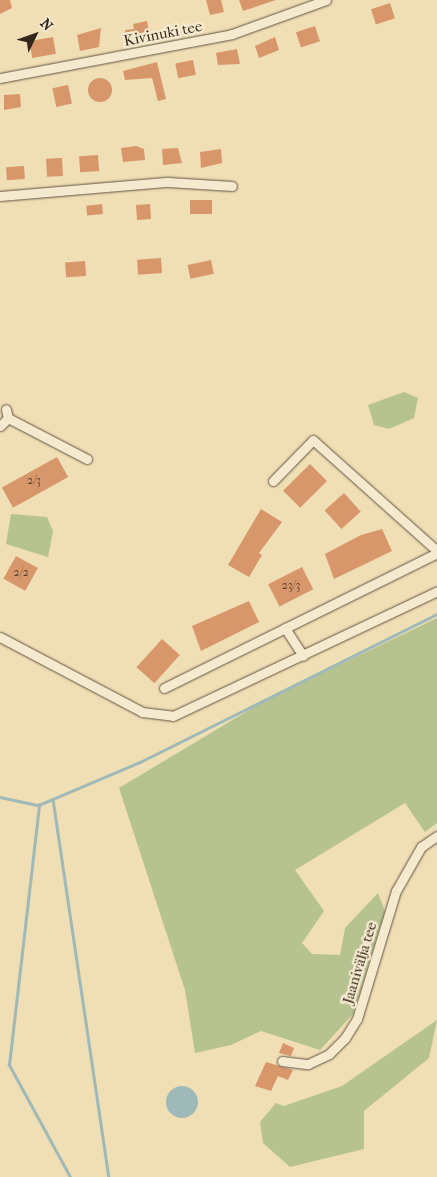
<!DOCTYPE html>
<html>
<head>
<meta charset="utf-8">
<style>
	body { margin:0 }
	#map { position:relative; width:437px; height:1177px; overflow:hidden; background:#f0deb5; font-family:"IM FELL French Canon",serif }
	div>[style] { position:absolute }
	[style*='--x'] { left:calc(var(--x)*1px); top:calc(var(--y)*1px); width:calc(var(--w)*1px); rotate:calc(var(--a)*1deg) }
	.green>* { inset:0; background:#b6c290 }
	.water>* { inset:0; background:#9fb9b9 }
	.round { border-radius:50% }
	.stream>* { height:2.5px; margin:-1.25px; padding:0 1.25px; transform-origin:1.25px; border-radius:1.25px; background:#9fb9b9 }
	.building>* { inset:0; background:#d8976b; transform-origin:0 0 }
	.roads { filter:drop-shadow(0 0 1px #625441) drop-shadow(0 0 1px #625441) }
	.minor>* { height:9px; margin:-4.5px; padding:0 4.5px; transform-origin:4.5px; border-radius:4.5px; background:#f5eacf }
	span { translate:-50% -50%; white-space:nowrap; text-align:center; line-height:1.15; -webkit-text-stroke:5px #f5eacf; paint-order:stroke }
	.number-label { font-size:12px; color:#5c422e }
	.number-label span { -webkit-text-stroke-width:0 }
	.street-label { font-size:15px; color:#33261a }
	.north { position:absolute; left:10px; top:10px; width:50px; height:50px; -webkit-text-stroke:4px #f5eacf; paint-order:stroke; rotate:48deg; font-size:14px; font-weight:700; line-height:20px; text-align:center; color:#33261a }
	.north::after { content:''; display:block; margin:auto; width:18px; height:22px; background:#33261a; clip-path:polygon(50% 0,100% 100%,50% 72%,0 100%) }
</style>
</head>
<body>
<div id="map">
	<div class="green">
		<i style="clip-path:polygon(404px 392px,418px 398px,414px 418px,389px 429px,374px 425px,368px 405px)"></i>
		<i style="clip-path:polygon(11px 514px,47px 517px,53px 531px,48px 557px,6px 544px)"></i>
		<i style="clip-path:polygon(437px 618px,437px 823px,425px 832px,405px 803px,295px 870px,324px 911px,302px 943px,312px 954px,340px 955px,345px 928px,378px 893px,385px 911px,353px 1014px,320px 1050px,261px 1031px,231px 1045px,195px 1053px,185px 990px,119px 788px,264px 701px)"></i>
		<i style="clip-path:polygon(437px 1020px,429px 1058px,364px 1111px,364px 1149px,290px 1167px,263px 1143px,260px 1122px,276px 1103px,284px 1106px,342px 1086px)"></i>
	</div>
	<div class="water">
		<i class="round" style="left:166px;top:1086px;width:32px;height:32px"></i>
	</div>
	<div class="stream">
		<i style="--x:0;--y:797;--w:40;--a:12"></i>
		<i style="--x:53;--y:799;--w:382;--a:81.6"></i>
		<i style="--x:70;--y:1177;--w:128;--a:-118.6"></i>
		<i style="--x:9;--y:1065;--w:262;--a:-83.4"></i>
		<i style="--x:39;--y:805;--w:110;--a:-23.1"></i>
		<i style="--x:140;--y:762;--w:332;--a:-26.5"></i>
	</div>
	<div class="building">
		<i style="clip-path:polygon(0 0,10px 0,12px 8px,0 14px)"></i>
		<i style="clip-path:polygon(206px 0,221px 0,224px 12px,210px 15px)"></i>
		<i style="clip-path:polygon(239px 0,276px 0,243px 11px)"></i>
		<i style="left:390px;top:3px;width:16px;height:20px;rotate:72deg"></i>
		<i style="clip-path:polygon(147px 21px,150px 38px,127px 42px,125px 30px,134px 29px,133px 24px)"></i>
		<i style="left:315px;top:26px;width:16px;height:20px;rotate:72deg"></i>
		<i style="clip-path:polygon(101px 28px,99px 47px,80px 51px,77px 35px)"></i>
		<i style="left:53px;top:37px;width:17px;height:24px;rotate:80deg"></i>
		<i style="clip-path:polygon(275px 37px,279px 50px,259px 58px,255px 46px)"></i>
		<i style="clip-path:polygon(237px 49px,240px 64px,218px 65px,216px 53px)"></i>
		<i style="left:193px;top:60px;width:15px;height:18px;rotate:79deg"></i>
		<i style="clip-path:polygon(157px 62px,166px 99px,158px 101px,152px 78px,125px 80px,123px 71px)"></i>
		<i class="round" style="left:88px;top:78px;width:24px;height:24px"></i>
		<i style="left:68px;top:85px;width:19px;height:16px;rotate:78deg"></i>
		<i style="clip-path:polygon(20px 94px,21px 107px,4px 110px,4px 95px)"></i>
		<i style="clip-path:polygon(136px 146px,144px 149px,145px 160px,123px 162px,121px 148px)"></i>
		<i style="clip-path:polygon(178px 148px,182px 163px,163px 165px,162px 149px)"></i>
		<i style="clip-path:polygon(221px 149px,222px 163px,201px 168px,200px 152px)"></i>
		<i style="left:98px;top:155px;width:16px;height:19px;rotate:86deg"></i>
		<i style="left:62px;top:158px;width:18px;height:16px;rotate:87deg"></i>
		<i style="left:24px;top:166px;width:13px;height:18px;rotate:86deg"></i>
		<i style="left:190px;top:200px;width:22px;height:14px"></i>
		<i style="left:102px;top:204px;width:10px;height:16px;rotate:84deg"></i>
		<i style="left:150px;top:204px;width:15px;height:14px;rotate:86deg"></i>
		<i style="left:161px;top:258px;width:15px;height:24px;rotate:86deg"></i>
		<i style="left:211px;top:260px;width:14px;height:24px;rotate:78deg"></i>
		<i style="left:85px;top:261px;width:15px;height:20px;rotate:86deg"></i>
		<i style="left:57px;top:457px;width:23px;height:63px;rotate:61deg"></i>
		<i style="left:310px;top:464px;width:24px;height:38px;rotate:45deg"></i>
		<i style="left:344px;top:493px;width:25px;height:26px;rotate:48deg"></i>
		<i style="clip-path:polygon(261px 509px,282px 522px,259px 553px,262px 555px,249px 577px,228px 565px)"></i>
		<i style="clip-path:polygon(382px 529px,392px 551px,334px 579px,325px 554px,361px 535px)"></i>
		<i style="left:16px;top:556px;width:25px;height:26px;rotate:29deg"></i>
		<i style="left:302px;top:567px;width:25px;height:38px;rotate:63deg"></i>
		<i style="clip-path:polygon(249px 601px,259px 622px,201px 651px,192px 626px)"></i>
		<i style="left:162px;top:639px;width:24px;height:38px;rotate:42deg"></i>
		<i style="clip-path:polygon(283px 1043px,294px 1048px,291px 1056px,279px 1053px)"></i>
		<i style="clip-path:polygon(266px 1062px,293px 1070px,288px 1080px,278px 1076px,271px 1091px,255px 1086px)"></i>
	</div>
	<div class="roads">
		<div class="minor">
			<i style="--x:0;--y:78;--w:236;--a:-10.7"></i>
			<i style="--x:232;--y:34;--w:100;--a:-19.9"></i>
			<i style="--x:0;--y:196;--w:169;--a:-4.8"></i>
			<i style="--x:168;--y:182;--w:64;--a:3.6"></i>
			<i style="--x:8;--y:418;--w:89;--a:27.4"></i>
			<i style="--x:0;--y:426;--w:11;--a:-45"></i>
			<i style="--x:8;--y:418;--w:9;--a:-103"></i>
			<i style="--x:273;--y:481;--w:57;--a:-45.7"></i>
			<i style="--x:313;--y:440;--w:166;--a:41.8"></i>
			<i style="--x:285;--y:628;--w:33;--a:57"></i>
			<i style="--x:0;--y:637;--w:161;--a:27.8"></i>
			<i style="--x:142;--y:712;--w:31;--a:7"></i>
			<i style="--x:173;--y:716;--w:292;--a:-25.3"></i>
			<i style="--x:164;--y:688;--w:305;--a:-26.3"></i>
			<i style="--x:282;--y:1061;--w:26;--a:7"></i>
			<i style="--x:308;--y:1064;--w:23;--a:-25"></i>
			<i style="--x:329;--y:1054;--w:23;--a:-45"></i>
			<i style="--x:345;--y:1038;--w:22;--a:-58"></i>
			<i style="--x:357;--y:1019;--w:134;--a:-73.1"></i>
			<i style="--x:396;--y:891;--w:51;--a:-60.4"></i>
			<i style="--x:421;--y:847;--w:19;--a:-35"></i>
		</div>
	</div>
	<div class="number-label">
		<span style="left:34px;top:481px">2/3</span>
		<span style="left:21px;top:573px">2/2</span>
		<span style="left:291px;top:586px">23/3</span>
	</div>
	<div class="street-label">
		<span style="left:163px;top:34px;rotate:-11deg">Kivinuki tee</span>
		<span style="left:360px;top:963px;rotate:-73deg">Jaanivälja tee</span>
	</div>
	<div class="north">N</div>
</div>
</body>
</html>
